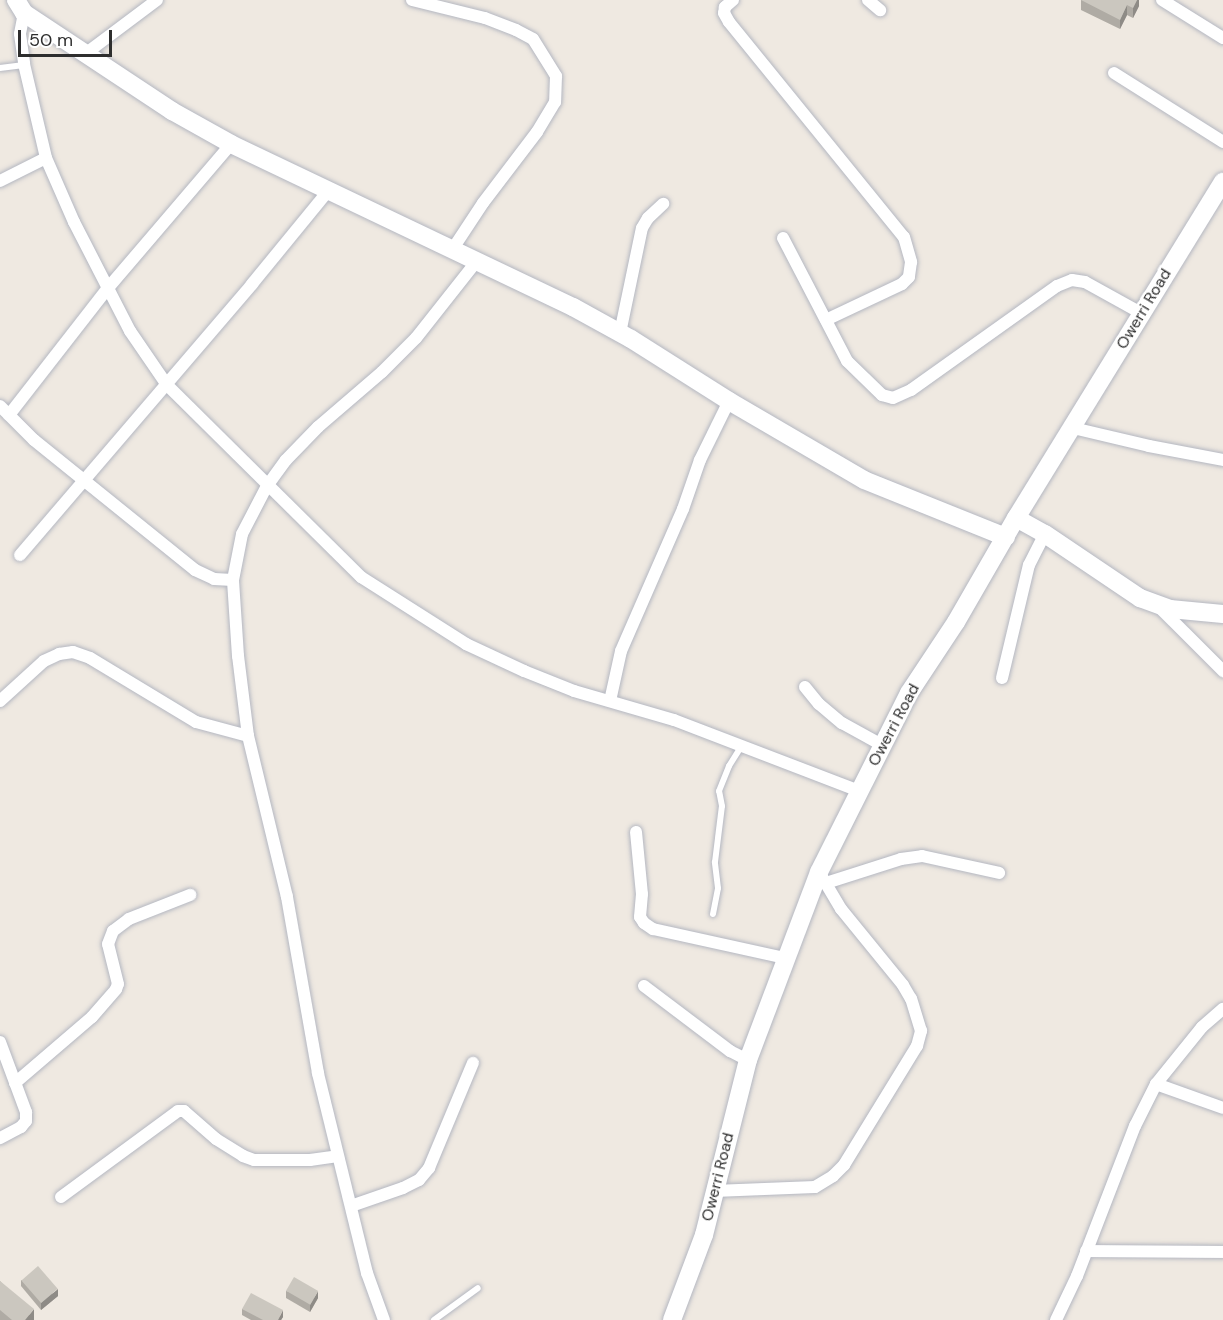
<!DOCTYPE html>
<html>
<head>
<meta charset="utf-8">
<style>
	body { margin:0 }
	#map { position:relative; width:1223px; height:1320px; overflow:hidden; background:#efe9e1; font-family:"DM Sans",sans-serif }
	div>[style] { position:absolute }
	[style*='--x'] { left:calc(var(--x)*1px); top:calc(var(--y)*1px); width:calc(var(--w)*1px); rotate:calc(var(--a)*1deg) }
	.roads { filter:drop-shadow(0 0 2px #b4b7c1) drop-shadow(0 0 2px #b4b7c1) }
	.lane>* { height:6px; margin:-3px; padding:0 3px; transform-origin:3px; border-radius:3px; background:#fff }
	.street>* { height:12px; margin:-6px; padding:0 6px; transform-origin:6px; border-radius:6px; background:#fff }
	.secondary>* { height:18px; margin:-9px; padding:0 9px; transform-origin:9px; border-radius:9px; background:#fff }
	.wall>* { inset:0; background:#afaba4 }
	.shaded-wall>* { inset:0; background:#8e8b86 }
	.building>* { inset:0; background:#cbc7bf; transform-origin:0 0 }
	span { translate:-50% -50%; white-space:nowrap; text-align:center; line-height:1.15; -webkit-text-stroke:5px #fff; paint-order:stroke }
	.street-label { font-size:16px; color:#2e2e2e }
	.scale { position:absolute; left:18px; top:30px; width:94px; height:27px; box-sizing:border-box; border:3px solid #2e2e2e; border-top:0; padding-left:8px; font-size:18px; line-height:21px; white-space:nowrap; color:#2e2e2e; -webkit-text-stroke:4px #fff; paint-order:stroke }
</style>
</head>
<body>
<div id="map">
	<div class="roads">
		<div class="lane">
			<i style="--x:0;--y:68;--w:24;--a:-7"></i>
			<i style="--x:713;--y:914;--w:26;--a:-79"></i>
			<i style="--x:718;--y:888;--w:26;--a:-97"></i>
			<i style="--x:715;--y:862;--w:56;--a:-82.9"></i>
			<i style="--x:722;--y:806;--w:15;--a:-101"></i>
			<i style="--x:719;--y:791;--w:27;--a:-68"></i>
			<i style="--x:729;--y:766;--w:25;--a:-58"></i>
			<i style="--x:434;--y:1320;--w:54;--a:-36"></i>
		</div>
		<div class="street">
			<i style="--x:412;--y:0;--w:75;--a:13.9"></i>
			<i style="--x:485;--y:18;--w:33;--a:21"></i>
			<i style="--x:516;--y:30;--w:19;--a:28"></i>
			<i style="--x:533;--y:39;--w:44;--a:58.1"></i>
			<i style="--x:556;--y:76;--w:26;--a:92"></i>
			<i style="--x:555;--y:102;--w:35;--a:121"></i>
			<i style="--x:537;--y:132;--w:89;--a:127.3"></i>
			<i style="--x:483;--y:203;--w:56;--a:123.4"></i>
			<i style="--x:733;--y:0;--w:11;--a:139"></i>
			<i style="--x:725;--y:7;--w:6;--a:99"></i>
			<i style="--x:724;--y:13;--w:10;--a:61"></i>
			<i style="--x:729;--y:22;--w:277;--a:50.9"></i>
			<i style="--x:904;--y:237;--w:26;--a:74"></i>
			<i style="--x:911;--y:262;--w:15;--a:98"></i>
			<i style="--x:909;--y:277;--w:10;--a:135"></i>
			<i style="--x:902;--y:284;--w:84;--a:154.7"></i>
			<i style="--x:868;--y:0;--w:16;--a:40"></i>
			<i style="--x:1162;--y:0;--w:72;--a:31.9"></i>
			<i style="--x:24;--y:13;--w:21;--a:101"></i>
			<i style="--x:20;--y:34;--w:30;--a:82"></i>
			<i style="--x:24;--y:64;--w:97;--a:76.8"></i>
			<i style="--x:46;--y:158;--w:70;--a:66.4"></i>
			<i style="--x:74;--y:222;--w:123;--a:62.8"></i>
			<i style="--x:130;--y:331;--w:65;--a:55.6"></i>
			<i style="--x:167;--y:385;--w:273;--a:44.7"></i>
			<i style="--x:361;--y:577;--w:125;--a:32.5"></i>
			<i style="--x:466;--y:644;--w:64;--a:25"></i>
			<i style="--x:524;--y:671;--w:54;--a:21.8"></i>
			<i style="--x:574;--y:691;--w:104;--a:16.2"></i>
			<i style="--x:674;--y:720;--w:198;--a:21"></i>
			<i style="--x:85;--y:54;--w:90;--a:-36.9"></i>
			<i style="--x:1114;--y:73;--w:129;--a:32.3"></i>
			<i style="--x:0;--y:181;--w:51;--a:-26.6"></i>
			<i style="--x:783;--y:238;--w:139;--a:62.5"></i>
			<i style="--x:847;--y:361;--w:49;--a:44.2"></i>
			<i style="--x:882;--y:395;--w:11;--a:15"></i>
			<i style="--x:893;--y:398;--w:20;--a:-24"></i>
			<i style="--x:911;--y:390;--w:179;--a:-35.5"></i>
			<i style="--x:1057;--y:286;--w:16;--a:-22"></i>
			<i style="--x:1072;--y:280;--w:13;--a:9"></i>
			<i style="--x:1085;--y:282;--w:64;--a:29"></i>
			<i style="--x:620;--y:333;--w:107;--a:-78.2"></i>
			<i style="--x:642;--y:228;--w:12;--a:-59"></i>
			<i style="--x:648;--y:218;--w:21;--a:-43"></i>
			<i style="--x:0;--y:406;--w:48;--a:45"></i>
			<i style="--x:34;--y:440;--w:207;--a:38.9"></i>
			<i style="--x:195;--y:570;--w:21;--a:25"></i>
			<i style="--x:214;--y:579;--w:19;--a:3"></i>
			<i style="--x:9;--y:415;--w:161;--a:-52.1"></i>
			<i style="--x:108;--y:288;--w:189;--a:-49.5"></i>
			<i style="--x:1073;--y:428;--w:78;--a:13.3"></i>
			<i style="--x:1149;--y:446;--w:75;--a:10.7"></i>
			<i style="--x:20;--y:555;--w:357;--a:-49.4"></i>
			<i style="--x:252;--y:284;--w:120;--a:-50.7"></i>
			<i style="--x:1159;--y:607;--w:91;--a:45"></i>
			<i style="--x:1002;--y:678;--w:116;--a:-76.6"></i>
			<i style="--x:1029;--y:565;--w:35;--a:-63"></i>
			<i style="--x:805;--y:687;--w:22;--a:51"></i>
			<i style="--x:819;--y:704;--w:30;--a:40"></i>
			<i style="--x:842;--y:723;--w:46;--a:28.8"></i>
			<i style="--x:0;--y:701;--w:59;--a:-42.3"></i>
			<i style="--x:44;--y:661;--w:17;--a:-25"></i>
			<i style="--x:59;--y:654;--w:14;--a:-8"></i>
			<i style="--x:73;--y:652;--w:18;--a:19"></i>
			<i style="--x:90;--y:658;--w:124;--a:31.1"></i>
			<i style="--x:196;--y:722;--w:54;--a:15.1"></i>
			<i style="--x:610;--y:701;--w:51;--a:-77.6"></i>
			<i style="--x:621;--y:651;--w:155;--a:-66.4"></i>
			<i style="--x:683;--y:509;--w:52;--a:-70.9"></i>
			<i style="--x:700;--y:460;--w:66;--a:-63.8"></i>
			<i style="--x:636;--y:832;--w:62;--a:84.5"></i>
			<i style="--x:642;--y:894;--w:23;--a:95"></i>
			<i style="--x:640;--y:917;--w:7;--a:56"></i>
			<i style="--x:644;--y:923;--w:11;--a:34"></i>
			<i style="--x:653;--y:929;--w:135;--a:12.4"></i>
			<i style="--x:826;--y:883;--w:79;--a:-17.7"></i>
			<i style="--x:901;--y:859;--w:21;--a:-8"></i>
			<i style="--x:922;--y:856;--w:79;--a:12.4"></i>
			<i style="--x:644;--y:986;--w:108;--a:37.1"></i>
			<i style="--x:730;--y:1051;--w:20;--a:27"></i>
			<i style="--x:0;--y:1042;--w:75;--a:69.6"></i>
			<i style="--x:26;--y:1112;--w:9;--a:90"></i>
			<i style="--x:26;--y:1121;--w:8;--a:130"></i>
			<i style="--x:21;--y:1127;--w:24;--a:152"></i>
			<i style="--x:15;--y:1083;--w:101;--a:-40.6"></i>
			<i style="--x:92;--y:1017;--w:37;--a:-49"></i>
			<i style="--x:116;--y:989;--w:5;--a:-68"></i>
			<i style="--x:118;--y:984;--w:41;--a:-104"></i>
			<i style="--x:108;--y:944;--w:14;--a:-69"></i>
			<i style="--x:113;--y:931;--w:20;--a:-37"></i>
			<i style="--x:129;--y:919;--w:66;--a:-21.5"></i>
			<i style="--x:1156;--y:1084;--w:71;--a:19.7"></i>
			<i style="--x:714;--y:1191;--w:101;--a:-2.3"></i>
			<i style="--x:815;--y:1187;--w:21;--a:-31"></i>
			<i style="--x:833;--y:1176;--w:16;--a:-45"></i>
			<i style="--x:844;--y:1165;--w:140;--a:-58.5"></i>
			<i style="--x:917;--y:1046;--w:16;--a:-75"></i>
			<i style="--x:921;--y:1031;--w:34;--a:-107"></i>
			<i style="--x:911;--y:999;--w:16;--a:-120"></i>
			<i style="--x:903;--y:985;--w:98;--a:-129.2"></i>
			<i style="--x:841;--y:909;--w:43;--a:-120.7"></i>
			<i style="--x:61;--y:1197;--w:145;--a:-36.3"></i>
			<i style="--x:178;--y:1111;--w:6;--a:0"></i>
			<i style="--x:184;--y:1111;--w:43;--a:41.2"></i>
			<i style="--x:216;--y:1139;--w:32;--a:32"></i>
			<i style="--x:243;--y:1156;--w:12;--a:20"></i>
			<i style="--x:254;--y:1160;--w:56;--a:0"></i>
			<i style="--x:310;--y:1160;--w:28;--a:-8"></i>
			<i style="--x:351;--y:1206;--w:55;--a:-19.1"></i>
			<i style="--x:403;--y:1188;--w:18;--a:-27"></i>
			<i style="--x:419;--y:1180;--w:16;--a:-50"></i>
			<i style="--x:429;--y:1168;--w:114;--a:-67.3"></i>
			<i style="--x:1086;--y:1251;--w:137;--a:0.4"></i>
			<i style="--x:384;--y:1320;--w:50;--a:-109.9"></i>
			<i style="--x:367;--y:1273;--w:206;--a:-103.8"></i>
			<i style="--x:318;--y:1073;--w:179;--a:-100"></i>
			<i style="--x:287;--y:897;--w:166;--a:-103.6"></i>
			<i style="--x:248;--y:736;--w:81;--a:-97.1"></i>
			<i style="--x:238;--y:656;--w:76;--a:-93.8"></i>
			<i style="--x:233;--y:580;--w:47;--a:-78.9"></i>
			<i style="--x:242;--y:534;--w:54;--a:-62.5"></i>
			<i style="--x:267;--y:486;--w:32;--a:-54"></i>
			<i style="--x:286;--y:460;--w:46;--a:-45.9"></i>
			<i style="--x:318;--y:427;--w:84;--a:-40.7"></i>
			<i style="--x:382;--y:372;--w:48;--a:-45"></i>
			<i style="--x:416;--y:338;--w:97;--a:-51.7"></i>
			<i style="--x:1056;--y:1320;--w:49;--a:-64.5"></i>
			<i style="--x:1077;--y:1276;--w:161;--a:-68.9"></i>
			<i style="--x:1135;--y:1126;--w:47;--a:-63.4"></i>
			<i style="--x:1156;--y:1084;--w:73;--a:-51.1"></i>
			<i style="--x:1202;--y:1027;--w:28;--a:-41"></i>
		</div>
		<div class="secondary">
			<i style="--x:16;--y:0;--w:15;--a:58"></i>
			<i style="--x:24;--y:13;--w:178;--a:33.5"></i>
			<i style="--x:172;--y:111;--w:68;--a:29.2"></i>
			<i style="--x:231;--y:144;--w:379;--a:25.5"></i>
			<i style="--x:573;--y:307;--w:66;--a:28.9"></i>
			<i style="--x:631;--y:339;--w:116;--a:32.3"></i>
			<i style="--x:729;--y:401;--w:156;--a:30.3"></i>
			<i style="--x:864;--y:480;--w:153;--a:21.9"></i>
			<i style="--x:1016;--y:518;--w:33;--a:29"></i>
			<i style="--x:1045;--y:534;--w:115;--a:34"></i>
			<i style="--x:1140;--y:598;--w:32;--a:20"></i>
			<i style="--x:1170;--y:609;--w:53;--a:5.4"></i>
			<i style="--x:672;--y:1320;--w:91;--a:-69.4"></i>
			<i style="--x:704;--y:1235;--w:180;--a:-75.9"></i>
			<i style="--x:748;--y:1060;--w:201;--a:-69.3"></i>
			<i style="--x:819;--y:872;--w:200;--a:-63.3"></i>
			<i style="--x:909;--y:693;--w:85;--a:-56.5"></i>
			<i style="--x:956;--y:622;--w:120;--a:-60"></i>
			<i style="--x:1016;--y:518;--w:395;--a:-58.4"></i>
		</div>
	</div>
	<div class="wall">
		<i style="clip-path:polygon(1081px 0,1139px 0,1139px 6px,1133px 18px,1127px 15px,1120px 29px,1081px 10px)"></i>
		<i style="clip-path:polygon(21px 1280px,58px 1296px,41px 1310px,21px 1286px)"></i>
		<i style="clip-path:polygon(0 1281px,34px 1320px,0 1320px)"></i>
		<i style="clip-path:polygon(286px 1291px,318px 1298px,310px 1312px,286px 1298px)"></i>
		<i style="clip-path:polygon(242px 1309px,283px 1317px,281px 1320px,251px 1320px,242px 1315px)"></i>
	</div>
	<div class="shaded-wall">
		<i style="clip-path:polygon(1137px 0,1139px 0,1139px 6px,1133px 18px,1133px 8px)"></i>
		<i style="clip-path:polygon(1127px 5px,1127px 15px,1120px 29px,1120px 20px)"></i>
		<i style="clip-path:polygon(58px 1289px,58px 1296px,41px 1310px,41px 1303px)"></i>
		<i style="clip-path:polygon(318px 1291px,318px 1298px,310px 1312px,310px 1305px)"></i>
		<i style="clip-path:polygon(34px 1309px,34px 1320px,25px 1320px)"></i>
		<i style="clip-path:polygon(283px 1310px,283px 1317px,281px 1320px,278px 1320px)"></i>
	</div>
	<div class="building">
		<i style="clip-path:polygon(1081px 0,1137px 0,1133px 8px,1127px 5px,1120px 20px)"></i>
		<i style="left:38px;top:1266px;width:30px;height:22px;rotate:49deg"></i>
		<i style="left:294px;top:1277px;width:28px;height:16px;rotate:30deg"></i>
		<i style="clip-path:polygon(0 1281px,34px 1309px,25px 1320px,12px 1320px,0 1310px)"></i>
		<i style="clip-path:polygon(251px 1293px,283px 1310px,278px 1320px,263px 1320px,242px 1309px)"></i>
	</div>
	<div class="street-label">
		<span style="left:1144px;top:309px;rotate:-59deg">Owerri Road</span>
		<span style="left:894px;top:725px;rotate:-62deg">Owerri Road</span>
		<span style="left:718px;top:1177px;rotate:-76deg">Owerri Road</span>
	</div>
	<div class="scale">50 m</div>
</div>
</body>
</html>
